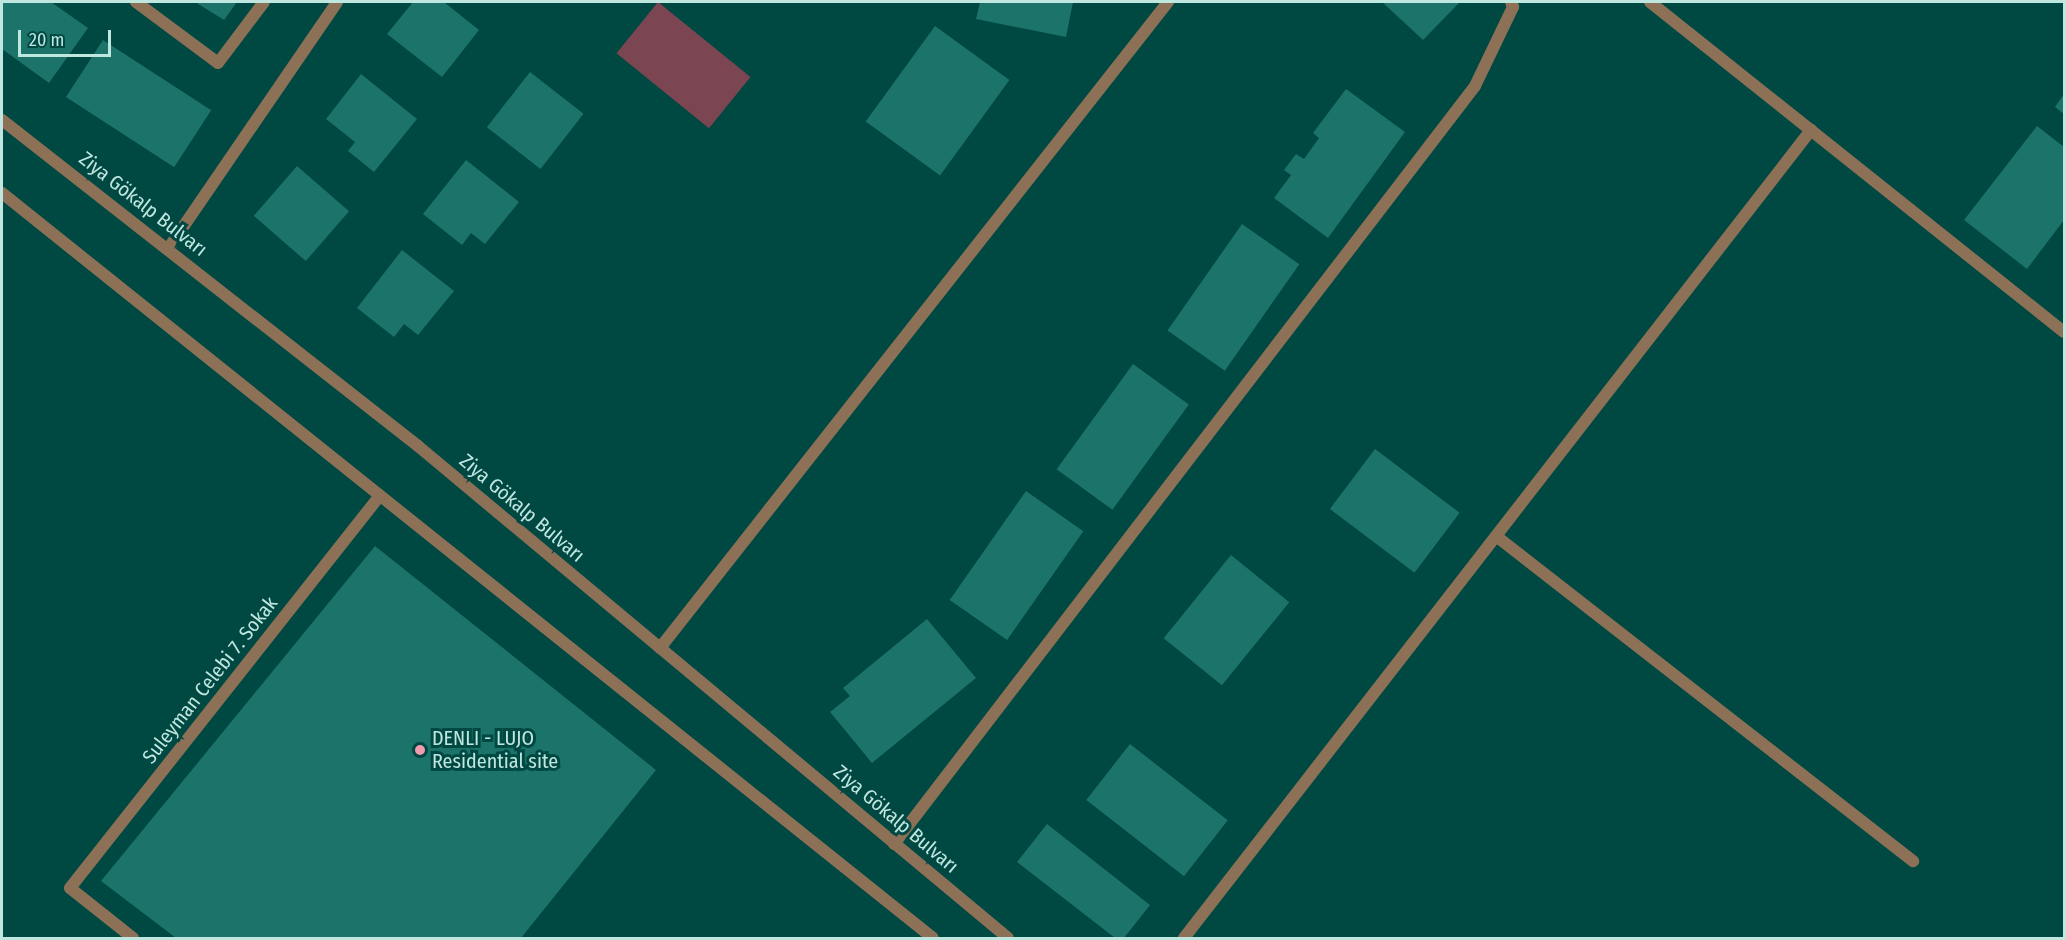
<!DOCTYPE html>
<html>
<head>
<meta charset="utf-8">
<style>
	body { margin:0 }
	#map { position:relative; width:2066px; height:940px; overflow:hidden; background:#004842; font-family:"Fira Sans Condensed",sans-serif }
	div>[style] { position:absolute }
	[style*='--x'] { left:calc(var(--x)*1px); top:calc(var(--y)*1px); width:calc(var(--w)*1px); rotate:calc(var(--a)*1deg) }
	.green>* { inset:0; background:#7c4552; transform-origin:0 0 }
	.building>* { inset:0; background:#1b736a; transform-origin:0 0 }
	.service>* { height:12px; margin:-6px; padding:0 6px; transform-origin:6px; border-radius:6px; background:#8d7157 }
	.minor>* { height:12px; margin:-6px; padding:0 6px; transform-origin:6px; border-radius:6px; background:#8d7157 }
	.tertiary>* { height:12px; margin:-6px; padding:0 6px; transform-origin:6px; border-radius:6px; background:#8d7157 }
	.dots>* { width:16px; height:16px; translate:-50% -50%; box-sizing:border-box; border:3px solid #004842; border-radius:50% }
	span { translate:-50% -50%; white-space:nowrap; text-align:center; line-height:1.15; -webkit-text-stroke:6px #004842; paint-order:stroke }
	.street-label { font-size:20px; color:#c0e6e0 }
	.poi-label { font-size:20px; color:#c0e6e0 }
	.left { translate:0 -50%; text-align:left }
	.frame { position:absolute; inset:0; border:3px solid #c0e6e0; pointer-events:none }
	.scale { position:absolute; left:18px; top:30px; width:93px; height:27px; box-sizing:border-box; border:3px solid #c0e6e0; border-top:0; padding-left:8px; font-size:18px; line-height:21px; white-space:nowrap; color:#c0e6e0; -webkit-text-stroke:4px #004842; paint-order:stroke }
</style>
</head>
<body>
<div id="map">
	<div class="green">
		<i style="left:658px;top:2px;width:119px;height:66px;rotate:39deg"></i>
	</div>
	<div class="building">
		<i style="clip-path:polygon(2px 2px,51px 2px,88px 28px,49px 83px,2px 49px)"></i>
		<i style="clip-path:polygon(195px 2px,237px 2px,224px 20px)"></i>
		<i style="clip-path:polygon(413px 2px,444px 2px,479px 30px,442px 77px,387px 34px)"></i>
		<i style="clip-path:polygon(980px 2px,1073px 2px,1066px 37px,976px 19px)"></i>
		<i style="clip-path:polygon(1382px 2px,1460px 2px,1423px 40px)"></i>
		<i style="left:935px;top:26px;width:92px;height:118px;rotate:36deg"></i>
		<i style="left:103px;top:40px;width:129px;height:68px;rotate:33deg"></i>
		<i style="left:530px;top:72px;width:68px;height:70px;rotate:38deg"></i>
		<i style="clip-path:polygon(361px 74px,417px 119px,374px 172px,348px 151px,355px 142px,326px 119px)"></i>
		<i style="clip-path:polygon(1346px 89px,1405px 132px,1328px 238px,1274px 198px,1291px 175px,1284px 170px,1296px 154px,1304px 159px,1319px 138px,1313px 133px)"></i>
		<i style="clip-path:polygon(2064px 94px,2064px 114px,2055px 107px)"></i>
		<i style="clip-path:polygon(2037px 126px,2064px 147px,2064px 220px,2027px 269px,1964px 220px)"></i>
		<i style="clip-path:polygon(466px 160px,519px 202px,485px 244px,471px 233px,462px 245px,423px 214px)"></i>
		<i style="left:297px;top:166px;width:69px;height:66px;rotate:41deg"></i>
		<i style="left:1242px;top:224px;width:70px;height:130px;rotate:35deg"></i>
		<i style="clip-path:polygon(402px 250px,454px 291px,418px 335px,404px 324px,394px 337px,357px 308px)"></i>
		<i style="left:1133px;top:364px;width:69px;height:130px;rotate:36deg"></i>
		<i style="left:1375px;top:449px;width:106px;height:75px;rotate:37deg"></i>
		<i style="left:1026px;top:491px;width:70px;height:133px;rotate:35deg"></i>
		<i style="clip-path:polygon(375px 546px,656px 770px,521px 938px,176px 938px,101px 881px)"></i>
		<i style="left:1231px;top:555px;width:75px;height:107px;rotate:39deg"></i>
		<i style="clip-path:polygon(927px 619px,976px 678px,872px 763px,830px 712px,850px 696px,843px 688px)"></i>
		<i style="left:1130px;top:744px;width:124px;height:71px;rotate:38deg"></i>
		<i style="clip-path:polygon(1047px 824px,1150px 905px,1124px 938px,1115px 938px,1017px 862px)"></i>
	</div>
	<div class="service">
		<i style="--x:894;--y:844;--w:955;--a:-52.53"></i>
		<i style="--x:1475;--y:86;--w:88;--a:-64.3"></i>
		<i style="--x:1513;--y:7;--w:5;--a:-112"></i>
	</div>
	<div class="minor">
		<i style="--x:136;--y:2;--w:102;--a:36.6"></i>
		<i style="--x:218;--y:63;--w:76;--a:-53"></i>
		<i style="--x:1650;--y:2;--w:529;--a:38.56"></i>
		<i style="--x:168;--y:249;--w:299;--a:-55.6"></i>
		<i style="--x:1496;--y:536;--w:529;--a:37.93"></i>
		<i style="--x:660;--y:648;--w:822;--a:-51.82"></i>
		<i style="--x:133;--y:938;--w:80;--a:-141.6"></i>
		<i style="--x:70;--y:888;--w:500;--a:-51.7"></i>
		<i style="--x:1184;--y:938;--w:1023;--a:-52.19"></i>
	</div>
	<div class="tertiary">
		<i style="--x:2;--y:120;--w:529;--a:38.08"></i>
		<i style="--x:418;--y:446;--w:768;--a:39.82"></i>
		<i style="--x:2;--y:193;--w:1192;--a:38.67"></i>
	</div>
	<div class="dots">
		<i style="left:420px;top:750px;background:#f29aae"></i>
	</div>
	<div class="street-label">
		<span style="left:143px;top:204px;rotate:38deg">Ziya Gökalp Bulvarı</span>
		<span style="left:522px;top:508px;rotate:40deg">Ziya Gökalp Bulvarı</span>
		<span style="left:210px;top:680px;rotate:-52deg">Suleyman Celebi 7. Sokak</span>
		<span style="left:896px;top:819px;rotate:40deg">Ziya Gökalp Bulvarı</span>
	</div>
	<div class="poi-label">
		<span class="left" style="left:432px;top:750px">DENLI - LUJO<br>Residential site</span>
	</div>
	<div class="frame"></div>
	<div class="scale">20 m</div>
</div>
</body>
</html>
